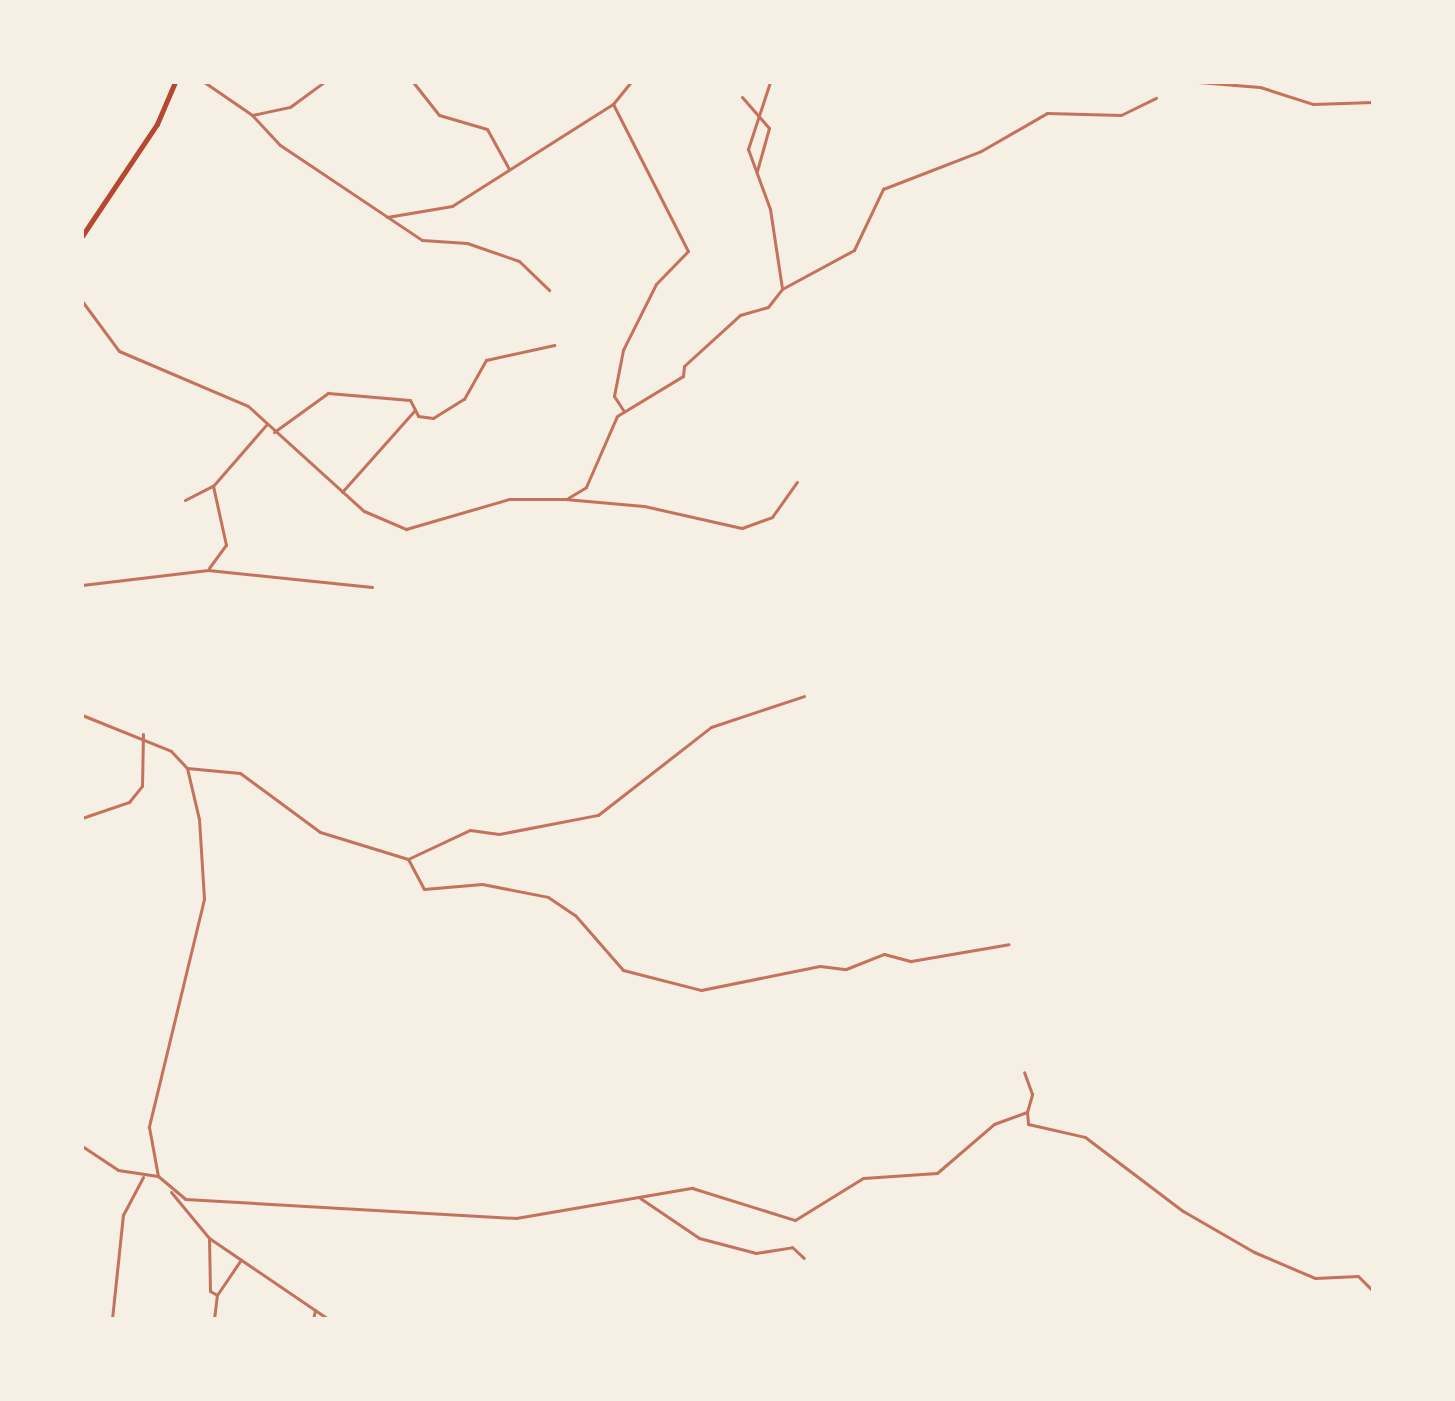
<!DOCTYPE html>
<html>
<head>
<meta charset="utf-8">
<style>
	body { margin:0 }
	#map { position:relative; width:1455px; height:1401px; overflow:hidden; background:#f6efe4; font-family:"Golos Text",sans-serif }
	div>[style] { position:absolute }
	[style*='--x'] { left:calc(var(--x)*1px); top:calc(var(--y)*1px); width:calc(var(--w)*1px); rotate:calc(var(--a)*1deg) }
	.minor>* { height:3px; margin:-1.5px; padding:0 1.5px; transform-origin:1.5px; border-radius:1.5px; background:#c5725c }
	.trunk>* { height:5px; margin:-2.5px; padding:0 2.5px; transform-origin:2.5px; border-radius:2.5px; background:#b5482f }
	span { translate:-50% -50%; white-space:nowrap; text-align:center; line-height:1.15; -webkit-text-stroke:7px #f6efe4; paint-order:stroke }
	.frame { position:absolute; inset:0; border:84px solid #f6efe4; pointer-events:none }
</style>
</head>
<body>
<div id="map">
	<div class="minor">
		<i style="--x:204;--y:82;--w:58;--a:34.5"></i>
		<i style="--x:252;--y:115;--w:39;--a:-12"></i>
		<i style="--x:290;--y:107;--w:42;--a:-36.3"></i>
		<i style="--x:413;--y:82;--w:42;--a:51.8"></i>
		<i style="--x:439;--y:115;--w:50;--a:16.3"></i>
		<i style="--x:487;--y:129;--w:46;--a:61.2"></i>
		<i style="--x:770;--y:82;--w:71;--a:108.2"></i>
		<i style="--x:748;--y:149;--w:64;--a:69.9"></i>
		<i style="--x:770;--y:209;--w:80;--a:81.4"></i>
		<i style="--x:1198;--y:82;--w:62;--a:4.6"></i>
		<i style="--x:1260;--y:87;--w:56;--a:17.8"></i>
		<i style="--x:1313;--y:104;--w:60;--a:-1.9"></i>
		<i style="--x:742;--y:97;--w:41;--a:48.9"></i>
		<i style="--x:769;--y:128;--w:45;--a:105.6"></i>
		<i style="--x:613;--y:104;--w:165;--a:63"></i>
		<i style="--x:688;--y:251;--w:46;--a:134.1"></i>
		<i style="--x:656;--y:284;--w:74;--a:116.6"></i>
		<i style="--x:623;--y:350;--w:47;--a:101.1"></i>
		<i style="--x:614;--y:396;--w:17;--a:57"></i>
		<i style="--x:252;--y:115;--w:41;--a:47"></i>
		<i style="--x:280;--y:145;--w:171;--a:33.8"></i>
		<i style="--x:422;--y:240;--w:45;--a:3.8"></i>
		<i style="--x:467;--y:243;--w:55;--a:19.1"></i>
		<i style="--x:519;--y:261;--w:42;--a:44"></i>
		<i style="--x:387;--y:217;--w:66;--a:-9.6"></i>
		<i style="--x:452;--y:206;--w:191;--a:-32.4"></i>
		<i style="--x:613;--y:104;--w:28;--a:-51"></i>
		<i style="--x:82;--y:301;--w:62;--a:53.5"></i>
		<i style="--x:119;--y:351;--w:140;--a:23.1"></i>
		<i style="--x:248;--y:406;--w:156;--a:42.2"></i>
		<i style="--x:364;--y:511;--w:46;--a:23.2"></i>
		<i style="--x:406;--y:529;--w:107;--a:-16.2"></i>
		<i style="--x:509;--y:499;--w:56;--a:0"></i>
		<i style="--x:565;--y:499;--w:79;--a:5.1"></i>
		<i style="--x:644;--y:506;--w:100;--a:12.7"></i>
		<i style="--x:742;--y:528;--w:32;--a:-20"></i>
		<i style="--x:772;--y:517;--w:43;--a:-54.5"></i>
		<i style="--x:274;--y:432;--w:67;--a:-35.8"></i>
		<i style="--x:328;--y:393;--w:82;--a:4.9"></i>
		<i style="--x:410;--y:400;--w:18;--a:63"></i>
		<i style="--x:418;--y:416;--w:15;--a:8"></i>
		<i style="--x:433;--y:418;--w:36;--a:-32"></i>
		<i style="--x:464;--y:399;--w:45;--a:-60.6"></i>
		<i style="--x:486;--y:360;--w:70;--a:-12.4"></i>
		<i style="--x:342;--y:492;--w:110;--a:-48.3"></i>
		<i style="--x:568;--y:498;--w:21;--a:-31"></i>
		<i style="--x:586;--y:487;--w:77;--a:-66.4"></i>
		<i style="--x:617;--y:416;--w:77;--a:-31.2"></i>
		<i style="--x:683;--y:376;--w:10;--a:-84"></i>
		<i style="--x:684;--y:366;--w:76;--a:-42.3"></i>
		<i style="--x:740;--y:315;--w:29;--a:-16"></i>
		<i style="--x:768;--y:307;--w:23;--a:-52"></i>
		<i style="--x:782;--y:289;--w:82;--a:-28.4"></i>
		<i style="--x:854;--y:250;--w:68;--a:-64.6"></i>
		<i style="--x:883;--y:189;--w:105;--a:-21.2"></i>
		<i style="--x:981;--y:151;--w:76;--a:-29.9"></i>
		<i style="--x:1047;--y:113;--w:74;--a:1.5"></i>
		<i style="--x:1121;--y:115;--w:39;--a:-26"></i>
		<i style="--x:185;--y:500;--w:31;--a:-27"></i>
		<i style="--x:213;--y:486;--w:81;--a:-49"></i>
		<i style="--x:209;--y:568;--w:29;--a:-54"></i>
		<i style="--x:226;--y:545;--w:60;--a:-102.4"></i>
		<i style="--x:82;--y:585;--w:127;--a:-6.8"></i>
		<i style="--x:208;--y:570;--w:165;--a:5.9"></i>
		<i style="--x:82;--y:715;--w:96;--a:22"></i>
		<i style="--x:171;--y:751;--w:23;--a:47"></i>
		<i style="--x:187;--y:768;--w:52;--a:76.8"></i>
		<i style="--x:199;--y:819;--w:80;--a:86.4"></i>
		<i style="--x:204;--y:899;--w:235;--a:103.6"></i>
		<i style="--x:149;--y:1127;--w:50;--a:79.6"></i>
		<i style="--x:158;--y:1176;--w:35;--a:40"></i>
		<i style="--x:185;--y:1199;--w:332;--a:3.3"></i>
		<i style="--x:516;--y:1218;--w:179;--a:-9.7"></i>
		<i style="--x:692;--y:1188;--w:108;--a:17.3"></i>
		<i style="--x:795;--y:1220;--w:80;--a:-31.7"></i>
		<i style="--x:863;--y:1178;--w:74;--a:-3.9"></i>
		<i style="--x:937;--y:1173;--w:75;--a:-40.7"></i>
		<i style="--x:994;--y:1124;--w:35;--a:-20"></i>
		<i style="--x:1027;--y:1112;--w:19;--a:-74"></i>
		<i style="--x:1032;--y:1094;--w:23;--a:-110"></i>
		<i style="--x:187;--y:768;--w:53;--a:5.4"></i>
		<i style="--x:240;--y:773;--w:99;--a:36.4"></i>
		<i style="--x:320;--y:832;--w:92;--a:17.1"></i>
		<i style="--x:408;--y:859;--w:68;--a:-25.1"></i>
		<i style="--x:470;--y:830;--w:29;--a:8"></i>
		<i style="--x:499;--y:834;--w:101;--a:-10.9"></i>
		<i style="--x:598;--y:815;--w:143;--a:-37.9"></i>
		<i style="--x:711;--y:727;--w:98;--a:-18.4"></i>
		<i style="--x:82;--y:818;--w:50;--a:-18.8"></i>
		<i style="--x:129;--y:802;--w:21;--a:-51"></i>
		<i style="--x:142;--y:786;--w:52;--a:-88.9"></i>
		<i style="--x:408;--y:859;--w:34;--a:62"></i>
		<i style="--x:424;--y:889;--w:58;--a:-4.9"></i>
		<i style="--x:482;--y:884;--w:67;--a:11.1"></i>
		<i style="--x:548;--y:897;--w:32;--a:34"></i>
		<i style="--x:575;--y:915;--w:73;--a:48.9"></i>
		<i style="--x:623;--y:970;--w:81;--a:14.4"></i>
		<i style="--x:701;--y:990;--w:121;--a:-11.4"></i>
		<i style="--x:820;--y:966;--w:26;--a:7"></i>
		<i style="--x:846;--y:969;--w:41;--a:-21.5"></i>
		<i style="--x:884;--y:954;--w:28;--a:15"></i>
		<i style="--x:911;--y:961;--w:99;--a:-9.8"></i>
		<i style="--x:1027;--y:1112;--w:12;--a:85"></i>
		<i style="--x:1028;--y:1124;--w:58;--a:12.8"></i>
		<i style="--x:1085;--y:1137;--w:123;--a:37.1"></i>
		<i style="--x:1183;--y:1211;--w:82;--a:30"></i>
		<i style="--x:1254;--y:1252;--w:66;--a:23.1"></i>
		<i style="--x:1315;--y:1278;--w:43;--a:-2.7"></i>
		<i style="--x:1358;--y:1276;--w:21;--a:45"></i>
		<i style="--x:82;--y:1146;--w:43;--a:33.7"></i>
		<i style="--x:118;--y:1170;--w:40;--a:8.5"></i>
		<i style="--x:171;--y:1192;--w:60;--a:50.4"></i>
		<i style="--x:209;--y:1238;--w:144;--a:34.2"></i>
		<i style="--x:640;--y:1198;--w:71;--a:34.1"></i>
		<i style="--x:699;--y:1238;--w:59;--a:14.7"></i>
		<i style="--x:756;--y:1253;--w:36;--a:-9"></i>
		<i style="--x:792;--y:1247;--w:16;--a:43"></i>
		<i style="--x:209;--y:1238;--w:53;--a:88.9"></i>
		<i style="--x:210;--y:1291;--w:8;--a:30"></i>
		<i style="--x:217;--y:1295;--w:41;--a:-55.9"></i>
		<i style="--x:112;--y:1319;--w:105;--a:-84"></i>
		<i style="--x:123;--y:1215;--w:43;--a:-62.2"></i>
		<i style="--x:214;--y:1319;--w:24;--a:-83"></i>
		<i style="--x:313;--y:1319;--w:9;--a:-77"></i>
	</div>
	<div class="trunk">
		<i style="--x:82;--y:236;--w:135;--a:-56.2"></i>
		<i style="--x:157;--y:124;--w:46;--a:-66.8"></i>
	</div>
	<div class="frame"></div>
</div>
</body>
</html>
